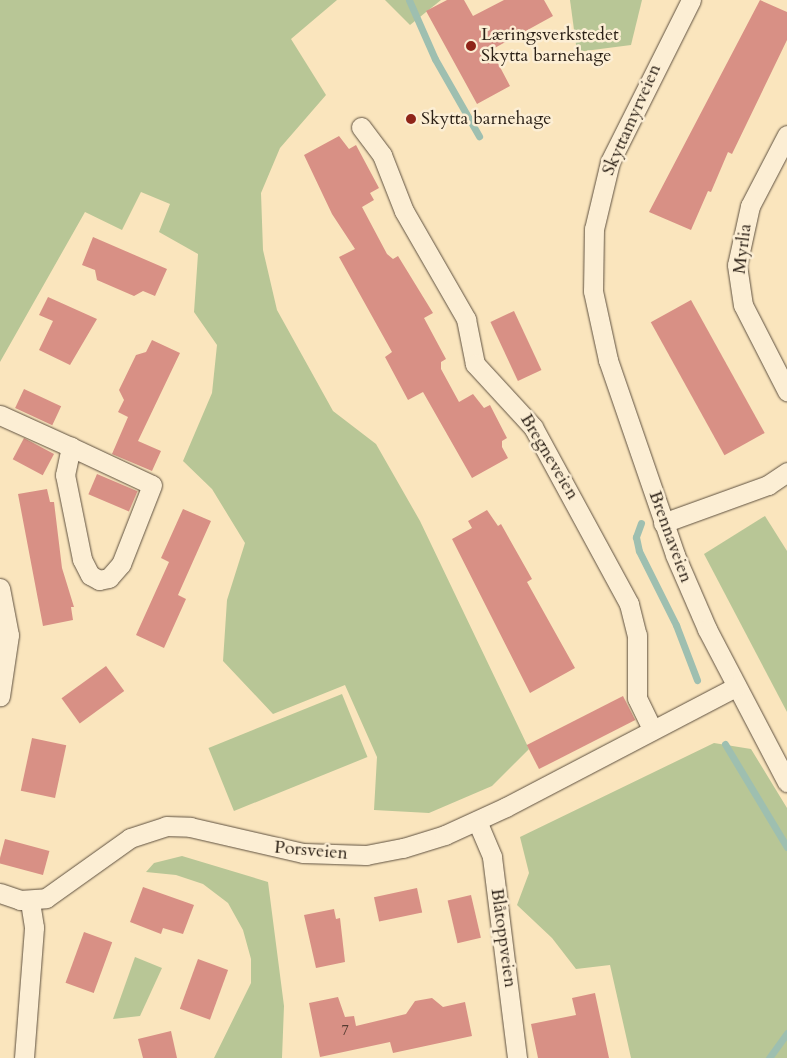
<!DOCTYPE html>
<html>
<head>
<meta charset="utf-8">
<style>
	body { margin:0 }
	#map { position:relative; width:787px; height:1058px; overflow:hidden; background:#fae5bd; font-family:Cardo,serif }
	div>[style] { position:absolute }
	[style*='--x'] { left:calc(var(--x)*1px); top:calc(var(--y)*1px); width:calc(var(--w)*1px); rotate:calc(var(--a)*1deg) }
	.green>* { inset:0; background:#b8c696; transform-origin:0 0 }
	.stream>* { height:7px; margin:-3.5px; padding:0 3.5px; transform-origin:3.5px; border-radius:3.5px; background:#9ebfb0 }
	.building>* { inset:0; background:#d89085; transform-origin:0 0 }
	.roads { filter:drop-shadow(0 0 1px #5f5140) drop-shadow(0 0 1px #5f5140) }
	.street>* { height:19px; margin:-9.5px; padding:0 9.5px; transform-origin:9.5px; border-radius:9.5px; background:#fceed4 }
	.dots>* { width:14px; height:14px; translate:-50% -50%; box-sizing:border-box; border:2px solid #fceed4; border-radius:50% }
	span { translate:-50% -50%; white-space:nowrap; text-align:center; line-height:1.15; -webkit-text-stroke:5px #fceed4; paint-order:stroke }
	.number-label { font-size:15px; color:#563c32 }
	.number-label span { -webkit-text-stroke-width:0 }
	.poi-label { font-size:18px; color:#2b2016 }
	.left { translate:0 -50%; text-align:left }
	.street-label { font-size:18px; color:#2b2016 }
</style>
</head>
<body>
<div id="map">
	<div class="green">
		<i style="clip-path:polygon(0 0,337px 0,291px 39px,326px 95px,280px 148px,261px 193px,263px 250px,277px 310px,333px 411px,376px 444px,420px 521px,529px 749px,492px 786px,429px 813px,374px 810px,377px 757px,345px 685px,273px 714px,223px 661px,227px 600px,245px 543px,212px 489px,183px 461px,212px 393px,217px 345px,194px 312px,198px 254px,159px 232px,170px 204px,141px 192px,122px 230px,85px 212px,0 362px)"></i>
		<i style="clip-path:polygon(385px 0,441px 0,410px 25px)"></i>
		<i style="clip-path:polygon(570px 0,642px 0,631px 45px,577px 52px)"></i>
		<i style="clip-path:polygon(765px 516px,787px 551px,787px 712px,704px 554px)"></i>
		<i style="left:342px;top:694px;width:68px;height:144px;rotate:68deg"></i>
		<i style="clip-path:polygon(714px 743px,751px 749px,787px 808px,787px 1058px,631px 1058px,610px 965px,576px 969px,552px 938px,517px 905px,529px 873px,520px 837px)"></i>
		<i style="clip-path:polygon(182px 856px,268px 882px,284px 1006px,282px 1058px,214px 1058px,251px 983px,251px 959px,243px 930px,228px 903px,203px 884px,176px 875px,146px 872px,154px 863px)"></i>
		<i style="clip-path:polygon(135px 957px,162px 968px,140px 1016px,113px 1019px)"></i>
	</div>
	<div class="stream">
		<i style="--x:409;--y:0;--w:64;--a:66.2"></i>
		<i style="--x:435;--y:59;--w:89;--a:60.3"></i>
		<i style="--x:641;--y:523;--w:15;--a:110"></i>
		<i style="--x:636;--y:537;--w:14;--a:78"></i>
		<i style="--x:639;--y:551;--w:83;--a:63.4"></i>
		<i style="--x:676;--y:625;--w:59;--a:69.1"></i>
		<i style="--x:725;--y:744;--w:120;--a:59"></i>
		<i style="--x:769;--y:1058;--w:31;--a:-54"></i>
	</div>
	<div class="building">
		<i style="clip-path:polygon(447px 0,464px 0,473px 16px,504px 0,544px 0,553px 16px,491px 50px,510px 86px,477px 104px,426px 11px)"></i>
		<i style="clip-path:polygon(760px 0,787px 12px,787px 40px,732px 154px,728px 152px,711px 192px,708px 191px,691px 230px,649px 212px)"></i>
		<i style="clip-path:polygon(339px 136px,349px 149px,356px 145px,379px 188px,370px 193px,374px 200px,362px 207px,387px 254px,393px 259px,398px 256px,433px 313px,424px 318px,446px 359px,441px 362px,441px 369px,459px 402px,473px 394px,484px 408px,490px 405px,507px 438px,502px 441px,502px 447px,508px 458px,472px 478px,423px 392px,408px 400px,385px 357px,392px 352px,339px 257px,355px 249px,332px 214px,304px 155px)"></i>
		<i style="clip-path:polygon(93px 237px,167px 269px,155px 296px,143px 291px,134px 296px,97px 280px,95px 270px,82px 265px)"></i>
		<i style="clip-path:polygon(48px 297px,97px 319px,70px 365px,39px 350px,53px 321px,39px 315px)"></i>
		<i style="left:691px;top:300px;width:152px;height:46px;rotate:61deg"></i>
		<i style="left:514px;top:311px;width:65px;height:26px;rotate:65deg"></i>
		<i style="clip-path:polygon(152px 340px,180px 353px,138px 441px,161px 451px,152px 471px,112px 454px,128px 417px,118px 412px,124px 400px,119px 390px,136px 355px,146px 352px)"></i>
		<i style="left:24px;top:389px;width:41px;height:21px;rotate:25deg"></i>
		<i style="left:24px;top:438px;width:34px;height:24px;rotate:28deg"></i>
		<i style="left:97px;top:474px;width:44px;height:22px;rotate:23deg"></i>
		<i style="clip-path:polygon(47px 489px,50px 502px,54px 502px,62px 568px,74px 607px,71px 607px,73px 620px,43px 626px,18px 494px)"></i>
		<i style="clip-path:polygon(183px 509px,211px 521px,178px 595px,186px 599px,164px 648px,136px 635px,169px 562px,161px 558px)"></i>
		<i style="clip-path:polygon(487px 510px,498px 526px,501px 524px,532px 579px,527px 582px,575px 668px,530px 693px,452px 539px,472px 528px,468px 521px)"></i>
		<i style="left:106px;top:666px;width:31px;height:55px;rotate:54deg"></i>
		<i style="left:623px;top:696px;width:27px;height:108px;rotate:63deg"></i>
		<i style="left:32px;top:738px;width:35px;height:54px;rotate:12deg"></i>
		<i style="left:5px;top:839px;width:46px;height:25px;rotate:15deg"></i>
		<i style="clip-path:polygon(143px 887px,194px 905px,183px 934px,163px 928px,161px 934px,130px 922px)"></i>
		<i style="left:417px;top:888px;width:25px;height:44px;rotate:78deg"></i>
		<i style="left:471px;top:895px;width:44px;height:24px;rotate:77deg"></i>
		<i style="clip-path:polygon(334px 909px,336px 919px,340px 918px,345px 962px,316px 968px,304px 915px)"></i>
		<i style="left:84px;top:932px;width:30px;height:54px;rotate:20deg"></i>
		<i style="left:198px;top:959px;width:32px;height:53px;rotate:20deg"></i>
		<i style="clip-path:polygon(595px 993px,609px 1058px,538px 1058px,531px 1024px,576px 1015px,572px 998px)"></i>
		<i style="clip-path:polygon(338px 997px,345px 1017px,354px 1016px,356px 1026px,406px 1014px,415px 1001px,432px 998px,443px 1007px,465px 1002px,472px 1036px,393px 1053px,390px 1042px,320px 1057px,309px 1003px)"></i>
		<i style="clip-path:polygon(171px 1031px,177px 1058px,143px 1058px,138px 1039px)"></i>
	</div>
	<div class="roads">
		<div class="street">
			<i style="--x:691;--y:0;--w:181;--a:116.6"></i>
			<i style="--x:610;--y:162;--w:69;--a:103.4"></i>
			<i style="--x:594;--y:229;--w:62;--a:90.9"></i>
			<i style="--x:593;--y:291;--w:71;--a:77.7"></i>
			<i style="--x:608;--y:360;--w:206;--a:71"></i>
			<i style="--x:675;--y:555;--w:81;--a:66.6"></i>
			<i style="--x:707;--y:629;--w:173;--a:62.4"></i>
			<i style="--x:361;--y:127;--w:35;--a:53"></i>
			<i style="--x:382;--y:155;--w:60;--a:68.6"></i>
			<i style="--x:404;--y:211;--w:125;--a:60.1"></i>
			<i style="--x:466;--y:319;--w:46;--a:78.7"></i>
			<i style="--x:475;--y:364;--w:86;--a:47.4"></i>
			<i style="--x:533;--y:427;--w:201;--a:61.5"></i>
			<i style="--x:629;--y:604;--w:32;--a:76"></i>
			<i style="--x:637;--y:635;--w:63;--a:90"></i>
			<i style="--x:637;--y:698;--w:34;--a:64"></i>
			<i style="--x:787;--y:135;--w:80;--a:117.5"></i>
			<i style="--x:750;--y:206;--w:60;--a:102.4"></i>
			<i style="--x:737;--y:265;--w:40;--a:81.5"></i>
			<i style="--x:743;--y:305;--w:97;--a:62.9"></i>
			<i style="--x:0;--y:415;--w:78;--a:24.3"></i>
			<i style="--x:71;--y:447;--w:89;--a:25.1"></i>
			<i style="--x:152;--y:485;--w:85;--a:111.4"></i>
			<i style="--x:121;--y:564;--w:18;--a:131"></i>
			<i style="--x:109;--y:578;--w:10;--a:169"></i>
			<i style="--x:99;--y:580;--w:10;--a:-151"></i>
			<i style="--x:90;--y:575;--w:18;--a:-117"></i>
			<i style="--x:82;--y:559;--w:86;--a:-101.4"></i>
			<i style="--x:65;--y:475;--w:29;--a:-78"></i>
			<i style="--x:663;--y:523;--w:112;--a:-19.9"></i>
			<i style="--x:768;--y:485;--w:23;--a:-34"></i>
			<i style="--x:0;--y:588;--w:48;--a:79.2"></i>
			<i style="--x:9;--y:635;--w:62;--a:98.4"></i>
			<i style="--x:477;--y:821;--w:39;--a:67"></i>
			<i style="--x:492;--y:857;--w:203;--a:82.9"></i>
			<i style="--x:0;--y:893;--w:21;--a:19"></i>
			<i style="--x:20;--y:900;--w:26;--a:-4"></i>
			<i style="--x:46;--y:898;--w:103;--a:-35.5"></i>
			<i style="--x:130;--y:838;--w:38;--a:-18"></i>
			<i style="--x:166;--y:826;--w:24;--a:2"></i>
			<i style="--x:190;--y:827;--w:116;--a:13"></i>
			<i style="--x:303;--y:853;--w:63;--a:1.8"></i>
			<i style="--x:366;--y:855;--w:38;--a:-11"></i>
			<i style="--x:403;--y:848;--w:44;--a:-17.2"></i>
			<i style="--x:445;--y:835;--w:67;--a:-24.7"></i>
			<i style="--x:506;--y:807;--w:259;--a:-27.6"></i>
			<i style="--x:24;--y:1058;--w:131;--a:-85.6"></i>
			<i style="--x:34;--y:927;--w:26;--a:-99"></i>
		</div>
	</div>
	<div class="dots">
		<i style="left:471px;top:46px;background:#8f2418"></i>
		<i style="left:411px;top:119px;background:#8f2418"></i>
	</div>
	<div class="number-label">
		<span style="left:345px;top:1031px">7</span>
	</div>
	<div class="poi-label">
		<span class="left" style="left:481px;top:46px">Læringsverkstedet<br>Skytta barnehage</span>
		<span class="left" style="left:421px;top:119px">Skytta barnehage</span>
	</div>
	<div class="street-label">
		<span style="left:632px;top:120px;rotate:-66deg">Skyttamyrveien</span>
		<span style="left:743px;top:249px;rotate:-83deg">Myrlia</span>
		<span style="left:549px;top:457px;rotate:59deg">Bregneveien</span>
		<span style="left:670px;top:537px;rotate:70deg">Brennaveien</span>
		<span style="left:311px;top:851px;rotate:5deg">Porsveien</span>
		<span style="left:503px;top:938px;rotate:82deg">Blåtoppveien</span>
	</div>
</div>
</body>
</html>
